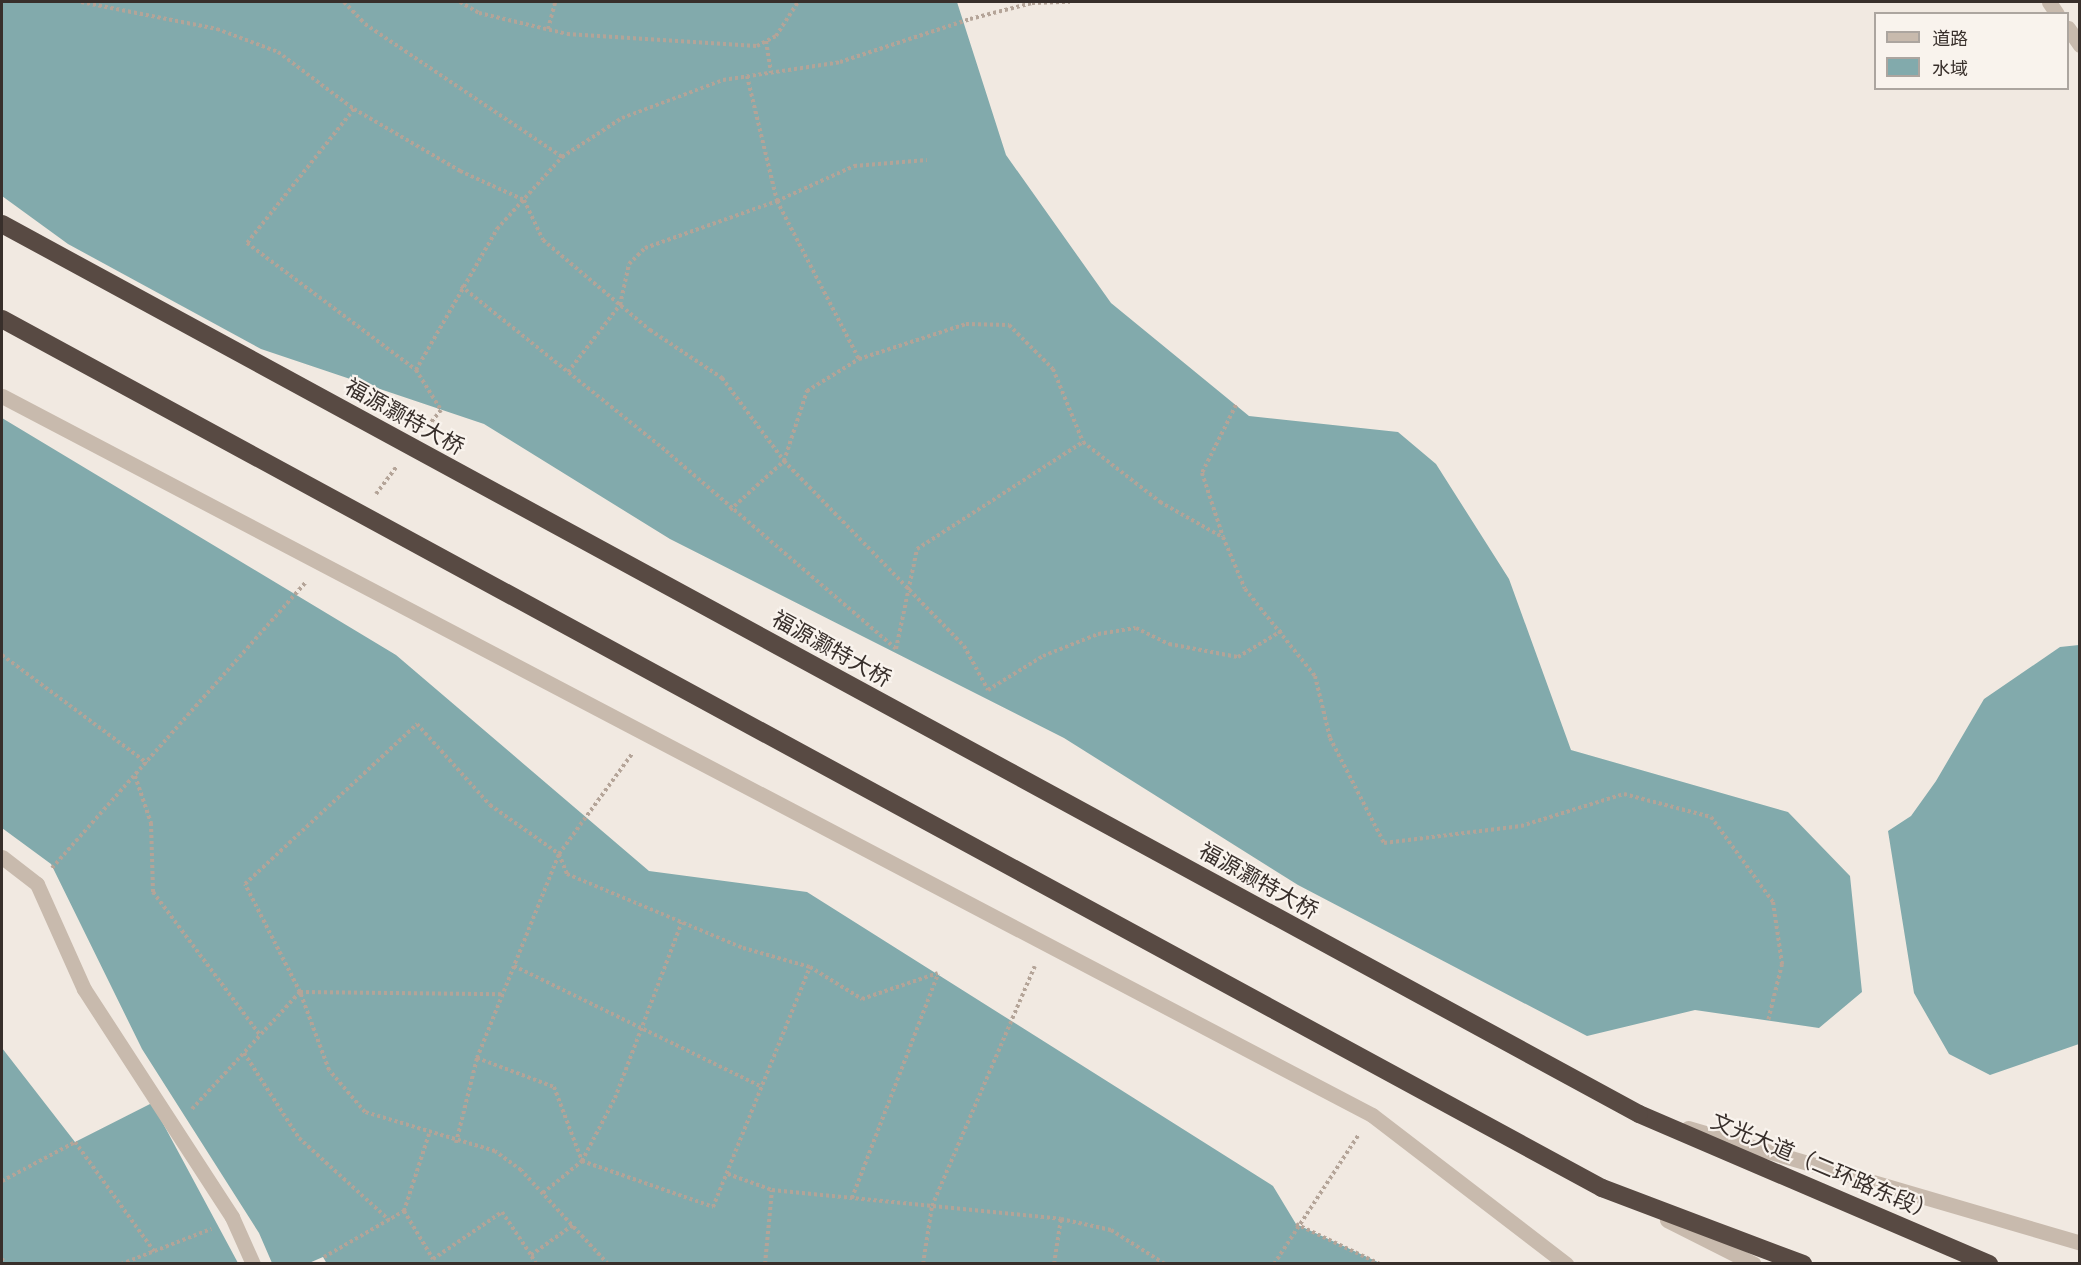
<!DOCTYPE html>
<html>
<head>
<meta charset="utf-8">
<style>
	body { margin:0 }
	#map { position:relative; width:2081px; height:1265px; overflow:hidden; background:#f1e9e1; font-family:Commissioner,"Noto Sans SC",sans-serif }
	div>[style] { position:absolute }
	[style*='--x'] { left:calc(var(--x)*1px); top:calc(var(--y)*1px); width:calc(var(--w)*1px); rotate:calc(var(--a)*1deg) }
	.water>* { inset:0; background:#82aaac }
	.path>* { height:4px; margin-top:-2px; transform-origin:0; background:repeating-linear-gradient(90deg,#b4a498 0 3px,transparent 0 6px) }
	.lane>* { height:15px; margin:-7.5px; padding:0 7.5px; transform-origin:7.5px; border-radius:7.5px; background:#c8baad }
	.street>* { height:15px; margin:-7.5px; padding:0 7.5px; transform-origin:7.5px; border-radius:7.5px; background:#c8baad }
	.highway>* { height:18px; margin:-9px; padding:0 9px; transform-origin:9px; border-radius:9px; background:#584a43 }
	.highway-bridge>* { height:18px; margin:-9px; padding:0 9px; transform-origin:9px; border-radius:9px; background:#584a43 }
	span { translate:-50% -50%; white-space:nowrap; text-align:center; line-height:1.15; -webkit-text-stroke:4.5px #f9f3ed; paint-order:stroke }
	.street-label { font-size:22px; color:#382f2b }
	.frame { position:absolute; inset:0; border:3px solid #382f2b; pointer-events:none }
	.legend { position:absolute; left:1874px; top:12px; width:195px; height:78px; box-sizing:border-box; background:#f9f3ed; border:2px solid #aca59f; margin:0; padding:8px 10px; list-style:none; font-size:18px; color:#382f2b }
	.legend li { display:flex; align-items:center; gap:12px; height:30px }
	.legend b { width:30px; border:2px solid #aca59f }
</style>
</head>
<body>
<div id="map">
	<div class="water">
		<i style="clip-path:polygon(2px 2px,957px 2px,1006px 155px,1111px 303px,1249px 416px,1398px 432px,1436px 464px,1509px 579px,1571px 750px,1788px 812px,1850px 876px,1862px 992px,1819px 1028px,1695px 1010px,1587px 1036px,1298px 885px,1064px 738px,670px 539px,484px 424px,261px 349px,68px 244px,2px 196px)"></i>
		<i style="clip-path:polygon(2px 418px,396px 655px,649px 871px,807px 892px,1273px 1186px,1296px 1224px,1380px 1263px,327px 1264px,323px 1257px,309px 1263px,272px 1263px,259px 1233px,142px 1049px,51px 864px,2px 828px)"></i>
		<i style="clip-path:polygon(2079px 645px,2079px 1044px,1990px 1075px,1949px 1054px,1914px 993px,1888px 831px,1911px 816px,1936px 781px,1984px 699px,2060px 647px)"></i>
		<i style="clip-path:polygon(2px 1048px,75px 1142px,152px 1103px,238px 1263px,2px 1263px)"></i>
	</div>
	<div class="path">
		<i style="--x:81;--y:2;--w:139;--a:11.2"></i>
		<i style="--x:217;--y:29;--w:65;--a:20.7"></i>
		<i style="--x:278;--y:52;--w:95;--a:36.9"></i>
		<i style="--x:354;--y:109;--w:123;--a:30.3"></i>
		<i style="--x:460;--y:171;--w:70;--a:24.4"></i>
		<i style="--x:524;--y:200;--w:44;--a:64.6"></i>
		<i style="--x:543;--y:240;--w:140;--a:40.1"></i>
		<i style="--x:650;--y:330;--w:87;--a:33.7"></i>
		<i style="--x:722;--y:378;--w:104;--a:53.2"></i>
		<i style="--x:784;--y:461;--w:258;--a:45.8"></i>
		<i style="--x:964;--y:646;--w:50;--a:61.4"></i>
		<i style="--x:988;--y:690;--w:65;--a:-31.7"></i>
		<i style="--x:1043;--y:656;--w:59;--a:-21.8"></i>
		<i style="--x:1098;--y:634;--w:38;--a:-9"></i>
		<i style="--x:1136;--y:628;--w:37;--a:26"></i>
		<i style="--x:1169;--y:644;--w:70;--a:10.7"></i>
		<i style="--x:1238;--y:657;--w:52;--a:-31"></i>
		<i style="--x:344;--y:2;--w:30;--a:46"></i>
		<i style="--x:365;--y:24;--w:238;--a:34"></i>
		<i style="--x:460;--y:2;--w:22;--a:30"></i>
		<i style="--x:479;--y:13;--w:90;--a:13.4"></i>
		<i style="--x:567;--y:34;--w:190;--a:3.6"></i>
		<i style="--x:757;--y:46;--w:21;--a:-28"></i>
		<i style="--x:776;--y:36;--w:40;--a:-57.1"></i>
		<i style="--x:548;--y:29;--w:28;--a:-75"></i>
		<i style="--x:766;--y:41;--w:32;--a:81"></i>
		<i style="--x:747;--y:76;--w:129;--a:76.5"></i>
		<i style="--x:777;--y:201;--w:178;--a:62.6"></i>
		<i style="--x:354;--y:109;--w:171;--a:128.6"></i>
		<i style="--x:247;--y:243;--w:211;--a:36.9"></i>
		<i style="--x:416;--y:370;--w:47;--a:58"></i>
		<i style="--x:441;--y:410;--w:22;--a:129"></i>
		<i style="--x:461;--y:286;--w:263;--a:38.8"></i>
		<i style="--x:666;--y:451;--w:303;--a:40.7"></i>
		<i style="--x:896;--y:649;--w:102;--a:-78.1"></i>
		<i style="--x:917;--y:549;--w:197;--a:-32.8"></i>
		<i style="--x:416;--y:370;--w:163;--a:-60.1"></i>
		<i style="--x:497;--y:229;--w:97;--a:-47.9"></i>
		<i style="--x:562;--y:157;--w:72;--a:-33"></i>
		<i style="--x:622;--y:118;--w:108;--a:-20.6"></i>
		<i style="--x:723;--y:80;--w:118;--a:-8.7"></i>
		<i style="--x:840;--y:62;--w:137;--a:-18.3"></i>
		<i style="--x:970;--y:19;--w:64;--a:-14.5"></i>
		<i style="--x:1032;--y:3;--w:38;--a:-2"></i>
		<i style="--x:568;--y:372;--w:85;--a:-52.2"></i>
		<i style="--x:620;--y:305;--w:42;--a:-77.6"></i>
		<i style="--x:629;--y:264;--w:23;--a:-45"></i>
		<i style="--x:645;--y:248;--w:140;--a:-19.6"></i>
		<i style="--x:777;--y:201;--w:85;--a:-24.4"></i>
		<i style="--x:854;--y:166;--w:73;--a:-4.7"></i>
		<i style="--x:1236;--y:405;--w:76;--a:116.6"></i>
		<i style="--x:1202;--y:473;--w:67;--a:71.8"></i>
		<i style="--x:1223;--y:537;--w:56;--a:67.1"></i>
		<i style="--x:1245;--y:589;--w:112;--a:51.2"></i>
		<i style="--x:1315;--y:676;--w:64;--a:76.4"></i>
		<i style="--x:1330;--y:738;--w:118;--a:62.8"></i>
		<i style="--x:1384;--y:843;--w:138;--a:-7.1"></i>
		<i style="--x:1521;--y:826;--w:108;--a:-17.3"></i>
		<i style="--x:1624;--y:794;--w:90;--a:14.8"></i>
		<i style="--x:1711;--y:817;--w:105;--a:53.9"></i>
		<i style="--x:1773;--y:902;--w:63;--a:81.7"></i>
		<i style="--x:1782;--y:964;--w:59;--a:103.8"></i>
		<i style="--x:376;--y:494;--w:35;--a:-53"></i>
		<i style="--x:730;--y:510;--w:73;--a:-42.2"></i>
		<i style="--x:784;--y:461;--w:74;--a:-71.8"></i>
		<i style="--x:807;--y:391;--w:61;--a:-31.6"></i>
		<i style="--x:859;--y:359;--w:113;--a:-18.1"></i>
		<i style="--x:966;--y:324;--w:43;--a:1.3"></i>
		<i style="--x:1009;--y:325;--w:62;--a:45"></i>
		<i style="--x:1053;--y:369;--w:79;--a:67.7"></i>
		<i style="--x:1083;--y:442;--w:98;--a:37.9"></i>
		<i style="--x:1160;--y:502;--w:71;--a:29.4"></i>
		<i style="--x:2;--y:655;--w:181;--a:36.7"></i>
		<i style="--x:135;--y:776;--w:50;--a:71.2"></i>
		<i style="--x:151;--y:823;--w:69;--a:88.3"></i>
		<i style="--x:153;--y:892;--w:179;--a:53.2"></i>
		<i style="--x:52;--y:868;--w:383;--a:-48.4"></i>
		<i style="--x:514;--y:966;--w:276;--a:26"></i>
		<i style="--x:244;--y:1053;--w:101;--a:57.1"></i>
		<i style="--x:299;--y:1138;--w:122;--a:42.3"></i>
		<i style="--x:477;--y:1058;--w:82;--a:20.6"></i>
		<i style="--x:554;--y:1087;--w:79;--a:69.3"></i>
		<i style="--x:582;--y:1161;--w:139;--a:19.3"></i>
		<i style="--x:713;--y:1207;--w:259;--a:-68"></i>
		<i style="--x:192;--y:1109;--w:159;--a:-47.3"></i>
		<i style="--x:300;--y:992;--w:203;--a:0.6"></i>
		<i style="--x:456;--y:1143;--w:88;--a:-76.1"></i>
		<i style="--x:477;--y:1058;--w:220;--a:-68.1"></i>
		<i style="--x:559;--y:854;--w:124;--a:-53.9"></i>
		<i style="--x:728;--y:1174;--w:47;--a:20"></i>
		<i style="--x:772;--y:1190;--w:290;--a:5.7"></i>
		<i style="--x:1061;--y:1219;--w:51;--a:12.4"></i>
		<i style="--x:1111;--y:1230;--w:64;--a:32.2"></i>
		<i style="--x:2;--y:1181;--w:83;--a:-28.1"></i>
		<i style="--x:75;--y:1142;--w:135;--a:54.1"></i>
		<i style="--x:543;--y:1193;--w:50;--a:-39.4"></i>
		<i style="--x:582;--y:1161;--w:71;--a:-62.4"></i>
		<i style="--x:615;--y:1098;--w:188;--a:-69.2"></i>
		<i style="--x:852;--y:1198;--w:240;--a:-69"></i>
		<i style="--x:404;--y:1211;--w:56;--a:58.9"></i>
		<i style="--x:433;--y:1259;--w:83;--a:-34.3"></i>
		<i style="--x:502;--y:1212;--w:52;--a:56"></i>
		<i style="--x:1296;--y:1224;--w:93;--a:25.5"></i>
		<i style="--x:324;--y:1257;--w:92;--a:-29.9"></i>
		<i style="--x:404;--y:1211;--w:81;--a:-72"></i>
		<i style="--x:2;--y:1258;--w:6;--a:72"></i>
		<i style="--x:121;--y:1264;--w:97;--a:-21.3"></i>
		<i style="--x:536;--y:1264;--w:10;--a:-119"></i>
		<i style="--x:531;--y:1255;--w:52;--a:-35.5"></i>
		<i style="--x:608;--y:1264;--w:128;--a:-132.8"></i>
		<i style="--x:521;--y:1170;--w:32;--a:-144"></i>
		<i style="--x:495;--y:1151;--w:136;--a:-163.3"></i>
		<i style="--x:365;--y:1112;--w:55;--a:-130.6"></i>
		<i style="--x:329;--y:1070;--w:83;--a:-110.4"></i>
		<i style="--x:300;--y:992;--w:121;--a:-117"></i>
		<i style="--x:245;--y:884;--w:235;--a:-42.9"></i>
		<i style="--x:417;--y:724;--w:109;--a:48"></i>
		<i style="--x:490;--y:805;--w:85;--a:35.4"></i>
		<i style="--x:559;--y:854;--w:22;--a:68"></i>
		<i style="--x:567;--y:874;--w:191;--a:22.8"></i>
		<i style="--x:743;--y:948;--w:70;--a:15.8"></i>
		<i style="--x:810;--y:967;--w:61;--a:31.6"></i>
		<i style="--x:862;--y:999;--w:80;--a:-18.9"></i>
		<i style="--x:765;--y:1264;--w:74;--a:-84.6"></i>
		<i style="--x:923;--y:1264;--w:59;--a:-81.2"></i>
		<i style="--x:932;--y:1206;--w:261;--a:-66.8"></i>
		<i style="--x:1054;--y:1264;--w:46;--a:-81.2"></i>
		<i style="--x:1274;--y:1264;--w:155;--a:-56.8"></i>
	</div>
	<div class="lane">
		<i style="--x:2049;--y:2;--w:14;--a:56"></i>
		<i style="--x:2068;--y:28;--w:21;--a:55"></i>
		<i style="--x:2;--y:857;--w:44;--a:37.6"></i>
		<i style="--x:37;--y:884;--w:115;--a:65.9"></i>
		<i style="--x:84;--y:989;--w:272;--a:57"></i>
		<i style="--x:232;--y:1217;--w:51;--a:65.9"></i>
		<i style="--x:1688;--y:1128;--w:409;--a:16.3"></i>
		<i style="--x:1667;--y:1220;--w:97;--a:26.8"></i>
	</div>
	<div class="street">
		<i style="--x:2;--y:396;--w:1547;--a:27.69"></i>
		<i style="--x:1372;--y:1115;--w:245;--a:37.5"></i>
	</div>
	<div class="highway">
		<i style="--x:1639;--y:1114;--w:381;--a:23.2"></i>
		<i style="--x:1602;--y:1188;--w:215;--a:20.7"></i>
	</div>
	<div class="highway-bridge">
		<i style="--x:2;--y:224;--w:1863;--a:28.53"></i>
		<i style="--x:2;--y:319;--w:1821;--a:28.51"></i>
	</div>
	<div class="street-label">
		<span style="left:405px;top:416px;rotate:29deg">福源灏特大桥</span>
		<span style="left:832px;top:648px;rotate:29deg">福源灏特大桥</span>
		<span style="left:1259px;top:880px;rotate:29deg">福源灏特大桥</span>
		<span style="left:1824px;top:1166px;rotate:23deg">文光大道（二环路东段）</span>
	</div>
	<div class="frame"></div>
	<ul class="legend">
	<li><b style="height:8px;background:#c8baad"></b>道路</li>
	<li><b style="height:16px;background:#82aaac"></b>水域</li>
	</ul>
</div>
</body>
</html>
